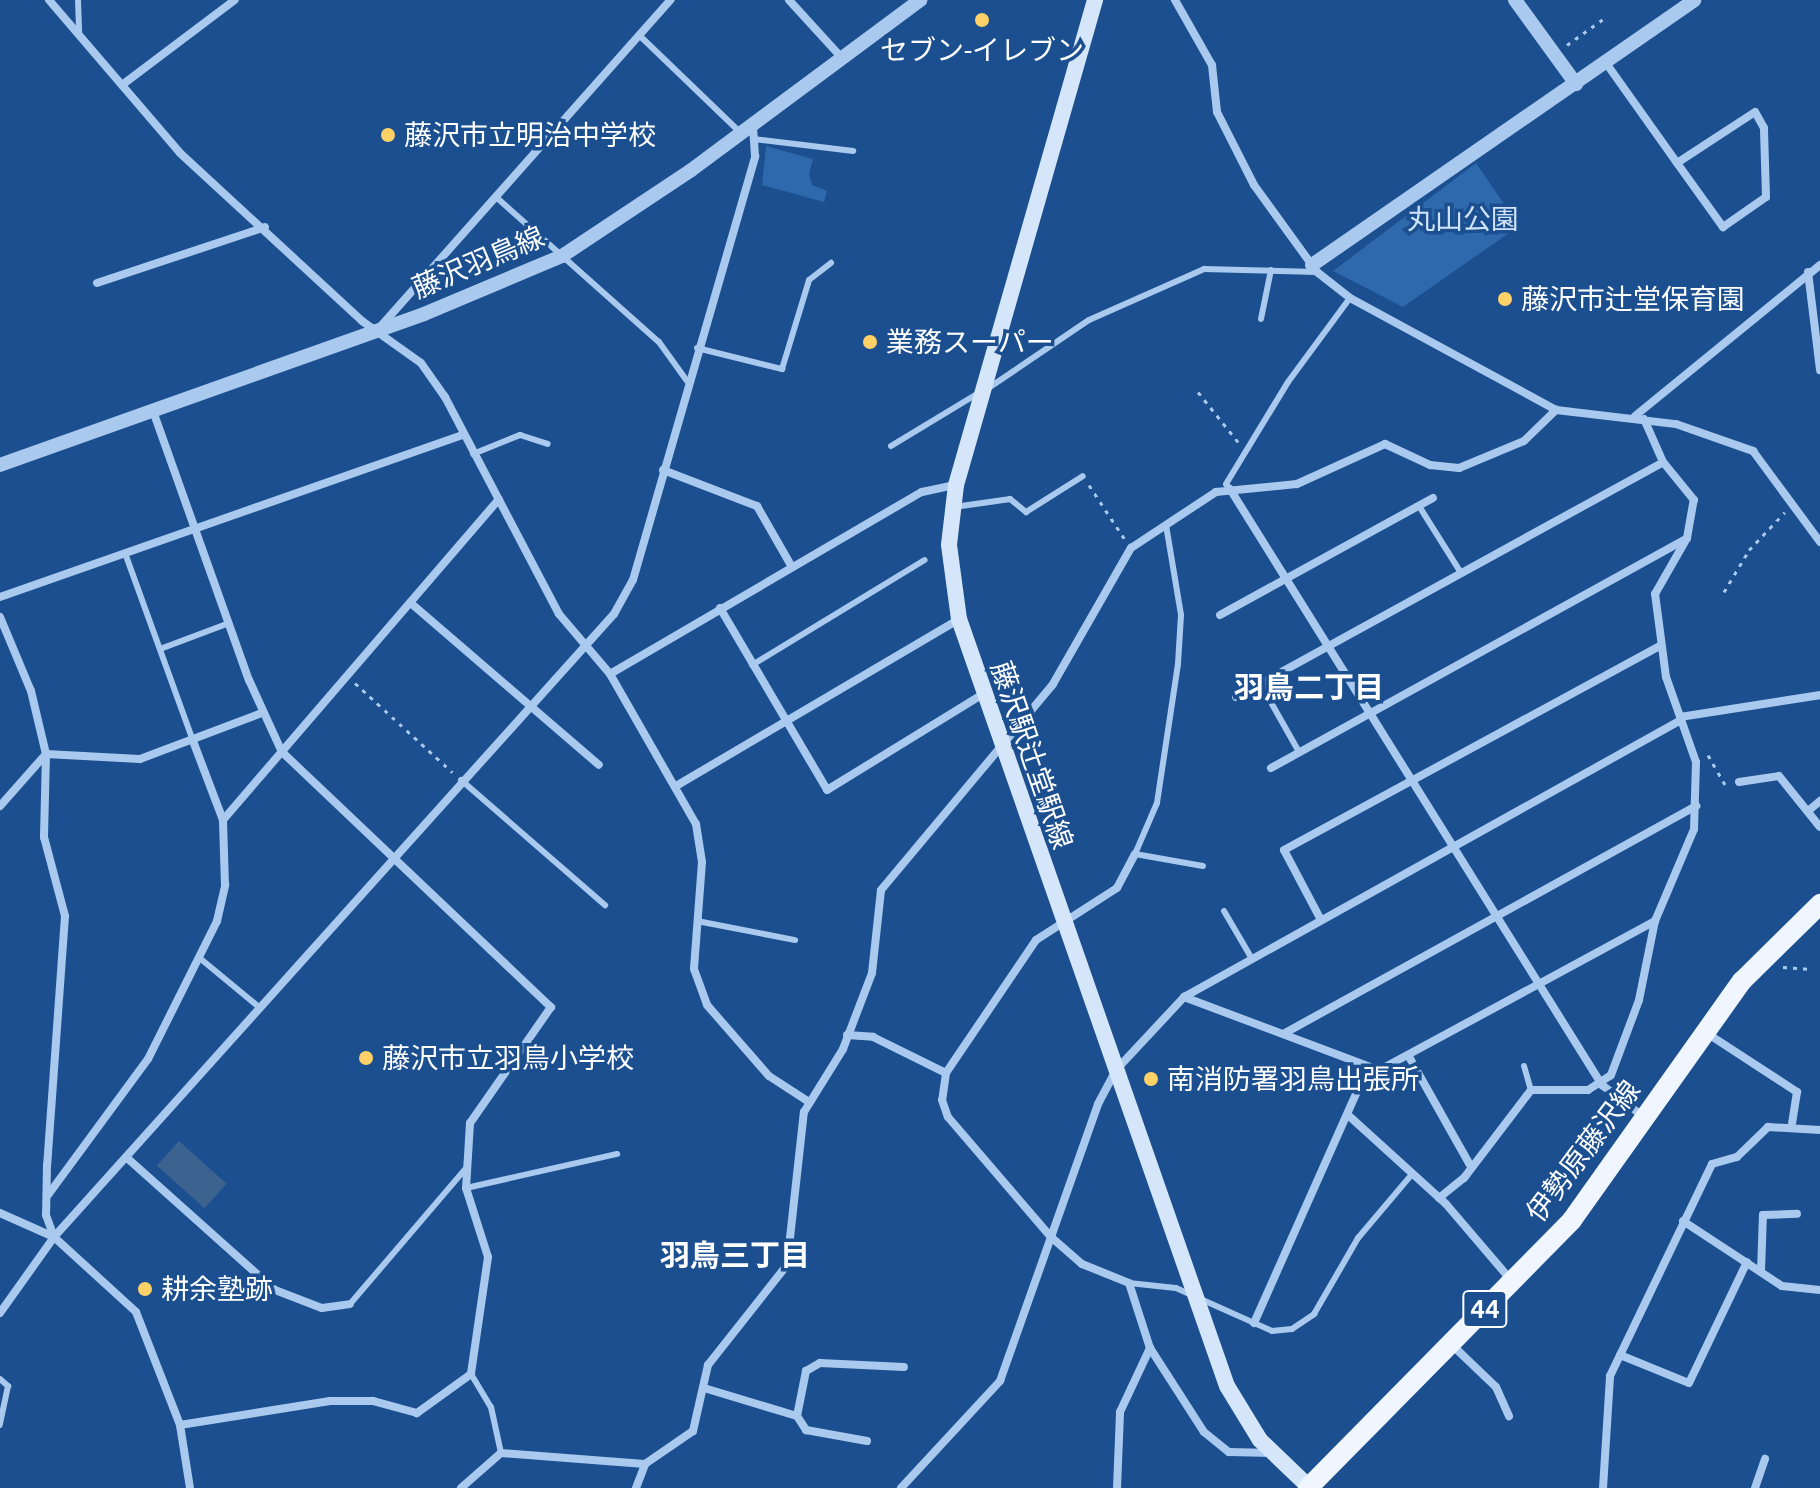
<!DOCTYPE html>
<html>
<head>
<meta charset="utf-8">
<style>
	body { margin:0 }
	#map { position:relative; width:1820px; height:1488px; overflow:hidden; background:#1b4f8f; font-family:Ubuntu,"Noto Sans JP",sans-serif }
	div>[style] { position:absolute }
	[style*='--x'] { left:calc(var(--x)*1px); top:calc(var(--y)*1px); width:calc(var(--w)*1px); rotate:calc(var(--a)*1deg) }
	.green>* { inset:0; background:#2e69ad }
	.water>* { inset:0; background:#3c6290; transform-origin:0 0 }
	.path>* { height:3px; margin-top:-1.5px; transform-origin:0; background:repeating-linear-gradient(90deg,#a9c9ee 0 4px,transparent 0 10px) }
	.service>* { height:6px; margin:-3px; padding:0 3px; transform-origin:3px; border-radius:3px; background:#a9c9ee }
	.minor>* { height:8px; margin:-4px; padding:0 4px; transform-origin:4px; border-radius:4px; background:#a9c9ee }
	.tertiary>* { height:14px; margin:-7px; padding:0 7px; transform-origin:7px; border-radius:7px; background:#a9c9ee }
	.secondary>* { height:16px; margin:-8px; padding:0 8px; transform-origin:8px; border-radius:8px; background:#d6e6fa }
	.primary>* { height:20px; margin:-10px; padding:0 10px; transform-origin:10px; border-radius:10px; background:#f0f6ff }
	.dots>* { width:22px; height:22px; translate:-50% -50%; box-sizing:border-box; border:4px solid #1b4f8f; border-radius:50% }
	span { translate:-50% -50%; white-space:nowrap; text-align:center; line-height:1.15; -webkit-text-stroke:7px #1b4f8f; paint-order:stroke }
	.shield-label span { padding:2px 6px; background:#1b4f8f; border:2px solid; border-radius:6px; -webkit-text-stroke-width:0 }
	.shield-label { font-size:26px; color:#fff; font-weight:700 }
	.poi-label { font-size:28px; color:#fff }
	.left { translate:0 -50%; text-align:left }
	.park-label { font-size:28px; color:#cfe3fa }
	.street-label { font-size:28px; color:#fff }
	.neighbourhood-label { font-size:30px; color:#fff; font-weight:700 }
</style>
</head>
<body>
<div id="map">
	<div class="green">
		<i style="clip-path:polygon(766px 146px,813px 159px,809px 174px,812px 185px,827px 191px,824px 202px,762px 185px)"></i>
		<i style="clip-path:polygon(1476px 163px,1519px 226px,1403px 307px,1333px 271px)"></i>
	</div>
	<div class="water">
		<i style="left:179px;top:1141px;width:64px;height:33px;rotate:42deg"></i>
	</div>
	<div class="path">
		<i style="--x:1567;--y:45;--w:48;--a:-35.7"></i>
		<i style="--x:1198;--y:392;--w:65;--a:51.2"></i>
		<i style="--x:1089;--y:485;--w:64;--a:56.6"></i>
		<i style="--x:1724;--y:592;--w:49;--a:-59.2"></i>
		<i style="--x:1749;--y:550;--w:52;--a:-46.5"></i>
		<i style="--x:355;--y:683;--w:132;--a:42.5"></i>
		<i style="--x:1708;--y:755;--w:34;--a:60"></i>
		<i style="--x:1783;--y:967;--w:28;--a:4"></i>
	</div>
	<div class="service">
		<i style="--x:78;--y:0;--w:35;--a:88"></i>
		<i style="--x:639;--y:35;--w:141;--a:43.9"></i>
		<i style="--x:753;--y:139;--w:101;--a:6.8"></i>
		<i style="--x:496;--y:197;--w:218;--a:41.7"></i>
		<i style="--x:659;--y:342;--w:48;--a:54.3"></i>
		<i style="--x:1261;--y:319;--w:50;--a:-78.5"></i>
		<i style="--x:697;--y:348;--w:88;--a:13.9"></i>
		<i style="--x:782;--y:369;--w:93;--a:-73.1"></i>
		<i style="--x:809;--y:280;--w:28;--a:-38"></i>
		<i style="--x:987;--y:389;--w:123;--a:-34.1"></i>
		<i style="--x:1089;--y:320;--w:126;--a:-23.9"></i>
		<i style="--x:1204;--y:269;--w:113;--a:1.5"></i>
		<i style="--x:891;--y:446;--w:100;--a:-31.2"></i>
		<i style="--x:473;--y:454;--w:51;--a:-22"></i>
		<i style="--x:520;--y:435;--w:29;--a:18"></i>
		<i style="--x:1230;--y:489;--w:6;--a:-129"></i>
		<i style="--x:1226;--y:484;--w:119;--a:-58.7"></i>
		<i style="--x:1288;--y:382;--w:104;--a:-53.6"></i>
		<i style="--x:1419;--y:506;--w:79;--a:57.9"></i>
		<i style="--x:954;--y:507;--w:57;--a:-8.1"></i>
		<i style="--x:1010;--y:499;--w:21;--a:39"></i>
		<i style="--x:1026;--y:512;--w:67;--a:-32.3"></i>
		<i style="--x:1166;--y:525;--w:91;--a:80.5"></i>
		<i style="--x:1181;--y:615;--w:49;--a:93.5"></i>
		<i style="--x:1178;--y:664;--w:141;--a:98.6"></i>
		<i style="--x:1157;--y:803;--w:56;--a:113.3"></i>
		<i style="--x:1135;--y:854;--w:69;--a:10"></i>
		<i style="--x:125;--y:553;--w:200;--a:70.1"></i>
		<i style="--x:160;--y:649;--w:74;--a:-20.6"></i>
		<i style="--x:752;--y:665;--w:202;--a:-31.3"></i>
		<i style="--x:1260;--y:683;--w:79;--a:60.5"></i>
		<i style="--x:461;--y:780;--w:191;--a:41"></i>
		<i style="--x:1224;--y:911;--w:56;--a:59.7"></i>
		<i style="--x:697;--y:921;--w:100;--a:11"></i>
		<i style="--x:202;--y:960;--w:74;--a:39.5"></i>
		<i style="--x:1524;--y:1066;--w:25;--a:74"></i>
		<i style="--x:466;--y:1188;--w:155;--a:-12.7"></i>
		<i style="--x:1129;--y:1283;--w:47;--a:6.1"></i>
		<i style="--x:1176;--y:1288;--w:105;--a:24.1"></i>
		<i style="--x:1272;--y:1331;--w:20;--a:-6"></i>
		<i style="--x:1292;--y:1329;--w:27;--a:-34"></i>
		<i style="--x:1314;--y:1314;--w:88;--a:-59.9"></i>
		<i style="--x:1358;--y:1238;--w:84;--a:-49.8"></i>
		<i style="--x:350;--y:1304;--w:179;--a:-49.5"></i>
		<i style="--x:471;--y:1374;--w:39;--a:59"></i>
		<i style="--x:491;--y:1407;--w:47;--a:77.7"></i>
		<i style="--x:0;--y:1379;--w:11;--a:41"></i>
		<i style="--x:8;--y:1386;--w:40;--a:102"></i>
	</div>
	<div class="minor">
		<i style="--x:49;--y:0;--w:201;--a:49.4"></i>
		<i style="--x:180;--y:153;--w:248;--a:42.7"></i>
		<i style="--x:362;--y:321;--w:72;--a:35.4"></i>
		<i style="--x:421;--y:363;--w:42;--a:54.8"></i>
		<i style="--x:445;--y:397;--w:245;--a:62.3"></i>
		<i style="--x:559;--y:614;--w:79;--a:49.6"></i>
		<i style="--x:610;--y:674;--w:173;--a:60.2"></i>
		<i style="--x:696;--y:824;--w:38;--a:81"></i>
		<i style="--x:702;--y:862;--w:107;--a:94.3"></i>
		<i style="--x:694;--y:969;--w:38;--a:70"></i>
		<i style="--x:707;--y:1005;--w:94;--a:48.9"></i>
		<i style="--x:769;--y:1076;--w:48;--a:33"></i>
		<i style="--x:789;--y:0;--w:79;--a:47.6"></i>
		<i style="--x:1175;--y:0;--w:75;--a:60.4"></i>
		<i style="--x:1212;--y:65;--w:47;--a:83.9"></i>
		<i style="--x:1217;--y:112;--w:82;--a:63.1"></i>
		<i style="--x:1254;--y:185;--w:107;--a:54.1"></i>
		<i style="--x:1317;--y:272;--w:42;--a:38.2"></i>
		<i style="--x:1350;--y:298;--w:234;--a:28.5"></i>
		<i style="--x:1556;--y:410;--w:121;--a:6.7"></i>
		<i style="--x:1676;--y:424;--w:82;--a:19.3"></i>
		<i style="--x:1753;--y:451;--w:113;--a:53.6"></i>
		<i style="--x:1606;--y:63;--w:123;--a:54.6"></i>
		<i style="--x:1677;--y:163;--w:79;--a:54.3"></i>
		<i style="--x:1723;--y:227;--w:52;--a:-34.9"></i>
		<i style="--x:1766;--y:197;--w:69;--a:-91.7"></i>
		<i style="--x:1764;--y:128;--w:18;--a:-119"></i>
		<i style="--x:1755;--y:112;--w:93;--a:146.8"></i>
		<i style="--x:122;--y:85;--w:141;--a:-37"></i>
		<i style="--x:1808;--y:272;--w:99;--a:83"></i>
		<i style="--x:97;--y:283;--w:177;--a:-18.4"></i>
		<i style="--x:381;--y:326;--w:436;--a:-48.4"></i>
		<i style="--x:153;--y:411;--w:286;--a:70.4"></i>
		<i style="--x:249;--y:680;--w:79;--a:65.4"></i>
		<i style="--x:282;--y:752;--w:371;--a:43.5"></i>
		<i style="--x:551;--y:1007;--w:141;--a:124.9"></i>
		<i style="--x:470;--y:1123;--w:65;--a:93.5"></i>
		<i style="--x:466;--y:1188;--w:72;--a:72.3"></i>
		<i style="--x:488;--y:1257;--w:118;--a:98.3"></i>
		<i style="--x:471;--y:1374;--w:67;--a:144.2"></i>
		<i style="--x:417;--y:1413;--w:46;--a:-164.7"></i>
		<i style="--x:373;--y:1401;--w:43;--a:180"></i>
		<i style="--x:330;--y:1401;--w:152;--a:170.9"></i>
		<i style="--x:1635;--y:416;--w:239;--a:-39.2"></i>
		<i style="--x:663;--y:470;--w:101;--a:21"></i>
		<i style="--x:757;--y:506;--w:70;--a:60.2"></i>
		<i style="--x:1230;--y:489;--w:703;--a:58.03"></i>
		<i style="--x:1602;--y:1085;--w:53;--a:37.3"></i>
		<i style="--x:0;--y:597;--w:490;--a:-19.3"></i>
		<i style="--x:413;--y:605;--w:245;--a:40.7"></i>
		<i style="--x:720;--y:608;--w:211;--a:59.5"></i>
		<i style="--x:827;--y:790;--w:183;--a:-31.6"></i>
		<i style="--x:1220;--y:615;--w:243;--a:-28.8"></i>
		<i style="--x:0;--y:617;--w:80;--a:67.3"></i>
		<i style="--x:31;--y:691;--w:65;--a:76.6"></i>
		<i style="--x:46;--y:754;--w:83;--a:91.4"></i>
		<i style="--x:44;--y:837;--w:82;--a:75.1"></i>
		<i style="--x:65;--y:916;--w:250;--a:94.1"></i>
		<i style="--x:47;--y:1165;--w:50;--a:91.1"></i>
		<i style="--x:46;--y:1215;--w:23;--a:70"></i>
		<i style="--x:610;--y:674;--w:361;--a:-30.3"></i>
		<i style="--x:922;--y:492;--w:34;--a:-12"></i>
		<i style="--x:1236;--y:697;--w:487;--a:-28.8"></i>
		<i style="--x:1680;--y:717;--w:142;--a:-8.9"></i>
		<i style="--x:1271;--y:768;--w:475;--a:-28.9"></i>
		<i style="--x:1739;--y:782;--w:40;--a:-8.5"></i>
		<i style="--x:1779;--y:776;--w:65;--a:51.2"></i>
		<i style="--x:676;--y:786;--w:329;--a:-30.5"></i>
		<i style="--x:0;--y:806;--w:69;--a:-48.5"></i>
		<i style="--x:46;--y:754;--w:94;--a:3"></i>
		<i style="--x:140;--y:759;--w:130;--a:-20.7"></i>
		<i style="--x:1808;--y:811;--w:16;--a:-40"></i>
		<i style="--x:223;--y:820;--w:423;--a:-49.3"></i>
		<i style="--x:1135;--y:854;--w:38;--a:118"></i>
		<i style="--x:1117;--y:888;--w:96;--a:147.3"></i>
		<i style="--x:1036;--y:940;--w:161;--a:124.1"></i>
		<i style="--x:946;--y:1073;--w:27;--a:98"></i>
		<i style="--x:942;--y:1100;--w:18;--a:71"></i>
		<i style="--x:948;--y:1117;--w:158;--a:49.4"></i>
		<i style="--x:1051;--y:1237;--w:41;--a:41.1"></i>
		<i style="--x:1082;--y:1264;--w:51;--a:22"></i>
		<i style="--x:1129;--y:1283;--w:68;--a:72.1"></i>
		<i style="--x:1150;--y:1348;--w:100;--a:57.3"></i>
		<i style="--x:1204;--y:1432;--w:32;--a:39"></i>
		<i style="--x:1229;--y:1452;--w:43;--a:1.3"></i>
		<i style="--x:1321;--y:920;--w:79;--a:-117.9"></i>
		<i style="--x:1284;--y:850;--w:426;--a:-28.5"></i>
		<i style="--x:1184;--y:997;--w:199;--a:20.6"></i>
		<i style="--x:1705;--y:1032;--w:110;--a:33.1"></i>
		<i style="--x:1797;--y:1092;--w:32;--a:99"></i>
		<i style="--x:1285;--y:1033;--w:470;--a:-28.9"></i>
		<i style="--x:847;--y:1035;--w:26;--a:4"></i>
		<i style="--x:873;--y:1037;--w:81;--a:26.3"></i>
		<i style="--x:1408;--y:1055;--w:126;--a:60.6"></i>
		<i style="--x:1363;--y:1079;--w:332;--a:-28.4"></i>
		<i style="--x:1348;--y:1115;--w:132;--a:42.2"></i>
		<i style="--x:1446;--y:1204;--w:99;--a:49.5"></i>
		<i style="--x:126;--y:1157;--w:200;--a:41.8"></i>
		<i style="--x:275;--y:1290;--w:50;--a:21"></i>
		<i style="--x:322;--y:1308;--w:28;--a:-8"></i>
		<i style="--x:48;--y:1195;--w:169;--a:-53.7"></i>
		<i style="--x:148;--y:1059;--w:154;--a:-63.4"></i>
		<i style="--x:217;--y:921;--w:37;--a:-77"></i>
		<i style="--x:225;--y:885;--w:65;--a:-91.8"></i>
		<i style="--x:223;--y:820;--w:85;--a:-110.8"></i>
		<i style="--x:1439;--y:1198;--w:32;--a:-39"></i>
		<i style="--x:1464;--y:1178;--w:111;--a:-52.7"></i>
		<i style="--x:1531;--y:1090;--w:57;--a:0"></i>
		<i style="--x:1588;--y:1090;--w:27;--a:-33"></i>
		<i style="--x:1611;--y:1075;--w:80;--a:-69.5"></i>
		<i style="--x:1639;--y:1000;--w:81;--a:-78.6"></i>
		<i style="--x:1655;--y:921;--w:100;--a:-67"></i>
		<i style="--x:1694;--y:829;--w:67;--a:-88.3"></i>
		<i style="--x:1696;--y:762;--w:90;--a:-109.4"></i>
		<i style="--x:1666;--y:677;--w:84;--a:-97.5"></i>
		<i style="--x:1655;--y:594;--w:64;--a:-60.3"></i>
		<i style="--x:1687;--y:538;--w:39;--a:-80"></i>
		<i style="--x:1694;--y:500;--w:49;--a:-129.2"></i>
		<i style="--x:1663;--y:462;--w:47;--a:-113.8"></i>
		<i style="--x:0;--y:1213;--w:59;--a:24"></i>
		<i style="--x:54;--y:1237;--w:111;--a:42.4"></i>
		<i style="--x:136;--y:1312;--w:121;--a:68.7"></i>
		<i style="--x:180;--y:1425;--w:64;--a:81"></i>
		<i style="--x:1683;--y:1221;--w:118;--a:33.3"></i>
		<i style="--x:1782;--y:1286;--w:38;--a:6"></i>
		<i style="--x:1761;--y:1271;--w:56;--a:-88"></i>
		<i style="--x:1763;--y:1215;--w:34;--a:-2"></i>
		<i style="--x:0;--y:1313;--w:93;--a:-54.6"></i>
		<i style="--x:54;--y:1237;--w:838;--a:-48.05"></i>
		<i style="--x:614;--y:614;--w:39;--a:-61"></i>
		<i style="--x:633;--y:580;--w:441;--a:-73.9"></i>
		<i style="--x:755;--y:156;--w:31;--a:-94"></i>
		<i style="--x:1254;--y:1323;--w:280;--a:-66"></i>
		<i style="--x:1451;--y:1344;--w:62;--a:43.7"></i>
		<i style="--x:1496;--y:1387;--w:32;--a:66"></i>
		<i style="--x:1620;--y:1355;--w:74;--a:22.1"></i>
		<i style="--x:1689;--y:1383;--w:134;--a:-64.4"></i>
		<i style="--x:704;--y:1388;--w:97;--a:16.8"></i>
		<i style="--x:797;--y:1416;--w:17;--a:57"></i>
		<i style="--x:806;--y:1430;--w:62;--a:10.2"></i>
		<i style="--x:797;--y:1416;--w:46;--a:-78.7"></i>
		<i style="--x:806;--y:1371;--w:16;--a:-30"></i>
		<i style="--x:820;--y:1363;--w:84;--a:2.7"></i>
		<i style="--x:461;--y:1488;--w:53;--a:-41.2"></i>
		<i style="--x:501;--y:1453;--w:144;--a:4.4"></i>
		<i style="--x:636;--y:1488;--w:26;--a:-69"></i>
		<i style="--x:645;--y:1464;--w:58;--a:-34.5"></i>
		<i style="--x:693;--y:1431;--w:68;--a:-77.2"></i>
		<i style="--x:708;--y:1365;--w:127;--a:-51.7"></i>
		<i style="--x:787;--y:1265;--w:154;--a:-83.7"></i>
		<i style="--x:804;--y:1112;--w:74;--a:-58.2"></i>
		<i style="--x:843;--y:1049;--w:81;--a:-69.1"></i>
		<i style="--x:872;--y:973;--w:83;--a:-83.8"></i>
		<i style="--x:881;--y:890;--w:268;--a:-50.1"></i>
		<i style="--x:1053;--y:684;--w:157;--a:-60.2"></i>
		<i style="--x:1131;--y:548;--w:102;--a:-33.4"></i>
		<i style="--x:1216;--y:492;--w:81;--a:-5.6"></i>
		<i style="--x:1297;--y:484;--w:97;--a:-24.4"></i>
		<i style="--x:1385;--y:444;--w:50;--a:25"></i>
		<i style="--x:1430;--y:465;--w:29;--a:6"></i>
		<i style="--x:1459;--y:468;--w:70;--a:-22.6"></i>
		<i style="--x:1524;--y:441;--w:45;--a:-44.1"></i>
		<i style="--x:901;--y:1488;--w:146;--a:-47.2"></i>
		<i style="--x:1000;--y:1381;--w:294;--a:-70.5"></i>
		<i style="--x:1098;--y:1104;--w:38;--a:-62"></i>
		<i style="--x:1116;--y:1070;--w:100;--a:-47"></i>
		<i style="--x:1184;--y:997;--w:569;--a:-29.13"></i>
		<i style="--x:1117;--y:1488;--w:76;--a:-87.7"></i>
		<i style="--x:1120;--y:1412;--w:71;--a:-64.9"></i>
		<i style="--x:1603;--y:1488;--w:112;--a:-86.4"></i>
		<i style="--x:1610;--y:1376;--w:235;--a:-64.3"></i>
		<i style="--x:1712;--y:1164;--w:26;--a:-16"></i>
		<i style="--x:1737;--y:1157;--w:43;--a:-44.1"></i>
		<i style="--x:1768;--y:1127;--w:52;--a:3.3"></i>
		<i style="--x:1755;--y:1488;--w:31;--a:-71"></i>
	</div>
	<div class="tertiary">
		<i style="--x:1515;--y:0;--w:104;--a:54"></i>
		<i style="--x:1312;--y:265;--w:465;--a:-34.7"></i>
		<i style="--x:0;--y:465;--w:450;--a:-19.6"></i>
		<i style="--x:424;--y:314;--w:150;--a:-22.8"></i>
		<i style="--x:562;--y:256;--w:154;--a:-33.6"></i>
		<i style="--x:690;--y:171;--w:287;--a:-36.6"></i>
	</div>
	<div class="secondary">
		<i style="--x:1095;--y:0;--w:505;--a:105.99"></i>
		<i style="--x:956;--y:485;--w:60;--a:96.7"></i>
		<i style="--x:949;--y:545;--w:75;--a:82.3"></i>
		<i style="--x:959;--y:619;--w:812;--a:70.74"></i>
		<i style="--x:1227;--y:1386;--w:63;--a:58.6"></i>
		<i style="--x:1260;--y:1440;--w:68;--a:43.8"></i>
	</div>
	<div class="primary">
		<i style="--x:1308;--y:1488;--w:376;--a:-45.4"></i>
		<i style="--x:1572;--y:1220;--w:293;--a:-54.6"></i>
		<i style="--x:1742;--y:981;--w:110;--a:-44.6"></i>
	</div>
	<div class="dots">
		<i style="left:982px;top:20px;background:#ffd166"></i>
		<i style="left:388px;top:135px;background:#ffd166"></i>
		<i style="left:1505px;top:299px;background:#ffd166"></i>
		<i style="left:870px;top:342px;background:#ffd166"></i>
		<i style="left:366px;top:1058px;background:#ffd166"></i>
		<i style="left:1151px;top:1079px;background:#ffd166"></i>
		<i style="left:145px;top:1289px;background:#ffd166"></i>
	</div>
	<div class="shield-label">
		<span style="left:1485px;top:1309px">44</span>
	</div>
	<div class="poi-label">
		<span style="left:982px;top:50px">セブン-イレブン</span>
		<span class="left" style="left:404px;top:135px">藤沢市立明治中学校</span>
		<span class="left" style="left:1521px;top:299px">藤沢市辻堂保育園</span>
		<span class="left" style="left:886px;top:342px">業務スーパー</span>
		<span class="left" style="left:382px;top:1058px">藤沢市立羽鳥小学校</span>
		<span class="left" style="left:1167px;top:1079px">南消防署羽鳥出張所</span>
		<span class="left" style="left:161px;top:1289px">耕余塾跡</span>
	</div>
	<div class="park-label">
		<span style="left:1463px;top:219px">丸山公園</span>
	</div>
	<div class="street-label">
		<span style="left:478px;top:262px;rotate:-23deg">藤沢羽鳥線</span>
		<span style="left:1032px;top:755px;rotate:71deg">藤沢駅辻堂駅線</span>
		<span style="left:1583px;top:1151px;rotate:-53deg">伊勢原藤沢線</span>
	</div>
	<div class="neighbourhood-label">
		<span style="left:1309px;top:687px">羽鳥二丁目</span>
		<span style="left:735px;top:1255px">羽鳥三丁目</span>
	</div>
</div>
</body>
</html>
